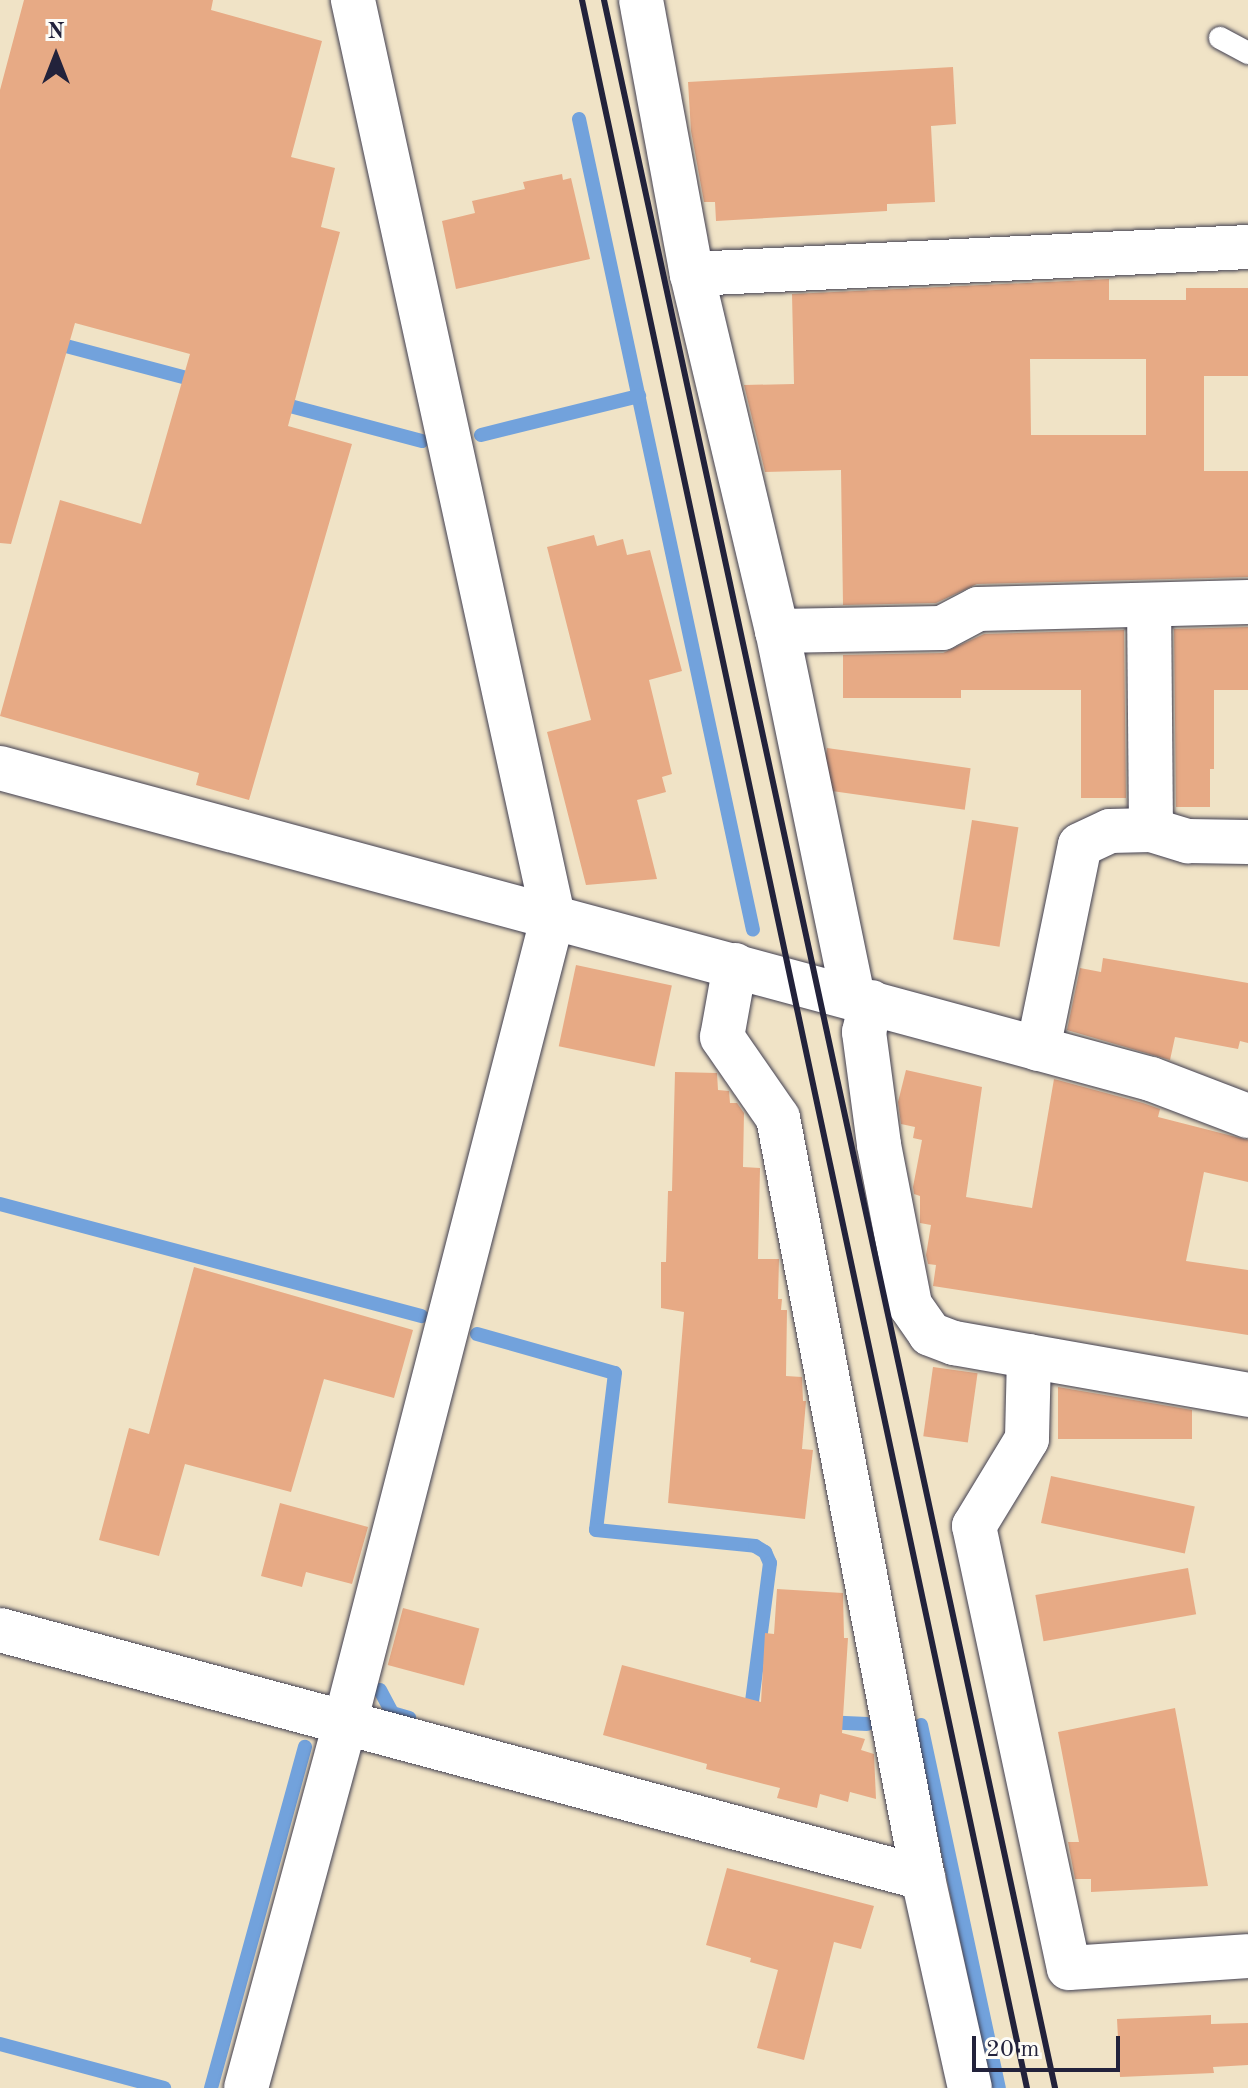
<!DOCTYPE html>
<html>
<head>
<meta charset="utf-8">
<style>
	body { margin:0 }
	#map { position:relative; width:1248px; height:2088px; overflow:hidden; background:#f0e3c6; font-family:"Old Standard TT",serif }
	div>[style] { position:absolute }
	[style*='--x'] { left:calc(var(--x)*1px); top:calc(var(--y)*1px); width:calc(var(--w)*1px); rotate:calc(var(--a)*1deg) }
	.stream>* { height:14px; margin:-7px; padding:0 7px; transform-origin:7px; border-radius:7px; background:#72a2dc }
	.building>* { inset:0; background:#e7aa85; transform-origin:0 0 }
	.roads { filter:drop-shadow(0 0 2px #413f50) drop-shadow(0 0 2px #413f50) }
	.lane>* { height:22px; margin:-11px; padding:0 11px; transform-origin:11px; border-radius:11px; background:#fff }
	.street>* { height:44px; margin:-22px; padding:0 22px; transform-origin:22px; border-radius:22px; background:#fff }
	.rail>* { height:6px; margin:-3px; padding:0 3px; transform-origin:3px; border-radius:3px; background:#22223b }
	span { translate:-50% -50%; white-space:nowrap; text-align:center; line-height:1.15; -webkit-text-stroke:7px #fdfcf7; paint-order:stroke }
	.north { position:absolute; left:16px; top:16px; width:80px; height:80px; -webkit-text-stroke:6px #fdfcf7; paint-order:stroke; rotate:0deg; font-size:22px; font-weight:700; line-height:32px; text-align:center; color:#22223b }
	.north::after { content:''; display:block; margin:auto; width:28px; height:36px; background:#22223b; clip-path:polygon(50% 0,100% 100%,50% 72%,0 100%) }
	.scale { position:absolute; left:972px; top:2036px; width:148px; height:36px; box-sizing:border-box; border:4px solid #22223b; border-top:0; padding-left:10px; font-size:24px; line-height:28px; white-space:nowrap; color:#22223b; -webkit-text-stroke:6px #fdfcf7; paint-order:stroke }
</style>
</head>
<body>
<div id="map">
	<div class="stream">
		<i style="--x:579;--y:119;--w:829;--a:77.89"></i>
		<i style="--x:51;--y:342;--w:155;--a:14.9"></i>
		<i style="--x:275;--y:402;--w:152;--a:14.9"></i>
		<i style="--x:481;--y:435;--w:163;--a:-13.9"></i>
		<i style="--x:0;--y:1204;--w:436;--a:14.9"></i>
		<i style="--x:477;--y:1334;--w:143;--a:15.8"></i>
		<i style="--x:615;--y:1373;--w:158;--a:96.9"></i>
		<i style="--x:596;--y:1530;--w:160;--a:5.7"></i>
		<i style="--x:755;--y:1546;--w:12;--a:31"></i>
		<i style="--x:765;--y:1552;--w:12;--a:66"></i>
		<i style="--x:770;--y:1563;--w:154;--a:97.4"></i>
		<i style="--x:380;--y:1690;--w:26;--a:62"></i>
		<i style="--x:392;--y:1713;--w:18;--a:16"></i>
		<i style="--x:823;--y:1722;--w:44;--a:2.6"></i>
		<i style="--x:921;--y:1725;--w:371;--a:77.9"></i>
		<i style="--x:0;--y:2044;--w:170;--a:15"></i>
		<i style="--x:211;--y:2088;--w:354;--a:-74.6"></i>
	</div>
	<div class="building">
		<i style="clip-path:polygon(24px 0,213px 0,211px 10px,322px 41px,291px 157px,335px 168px,321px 227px,340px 232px,288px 426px,352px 444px,249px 800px,196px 785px,199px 773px,0 716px,60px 500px,141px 524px,190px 354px,75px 323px,11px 544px,0 543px,0 90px)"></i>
		<i style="clip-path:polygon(953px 67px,956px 124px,931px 126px,935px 202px,887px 204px,887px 211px,716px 221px,715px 202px,704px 202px,691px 131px,688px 82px)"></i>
		<i style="clip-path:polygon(562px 174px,563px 180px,571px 178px,590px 259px,456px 289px,442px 221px,475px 213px,472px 201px,525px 189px,523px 182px)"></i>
		<i style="clip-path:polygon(evenodd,1109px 279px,1109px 300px,1186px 300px,1186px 288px,1248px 288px,1248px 376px,1204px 376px,1204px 471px,1248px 471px,1248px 577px,977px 584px,936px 603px,843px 605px,841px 470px,765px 472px,744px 385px,794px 384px,792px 294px,1109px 279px,1030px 359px,1146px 359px,1146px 435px,1031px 435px,1030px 359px)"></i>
		<i style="clip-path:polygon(594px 535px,597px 546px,623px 539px,627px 555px,650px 550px,682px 671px,649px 680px,672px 774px,662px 777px,666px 792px,637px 800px,657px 879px,586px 885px,547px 732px,591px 720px,547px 547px)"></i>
		<i style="clip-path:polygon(1248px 627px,1248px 690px,1214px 690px,1214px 769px,1210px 769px,1210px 807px,1176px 807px,1174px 629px)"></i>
		<i style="clip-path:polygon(1124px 630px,1126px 798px,1081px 798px,1081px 690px,961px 690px,961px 698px,843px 698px,843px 655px,943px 653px,984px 634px)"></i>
		<i style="left:827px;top:748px;width:145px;height:42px;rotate:8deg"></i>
		<i style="left:972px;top:820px;width:47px;height:121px;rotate:9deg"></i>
		<i style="clip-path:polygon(1103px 958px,1248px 983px,1248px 1043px,1240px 1041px,1238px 1049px,1175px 1037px,1170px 1060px,1067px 1030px,1080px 968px,1101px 972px)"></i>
		<i style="left:576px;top:965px;width:98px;height:83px;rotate:12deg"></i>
		<i style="clip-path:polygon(906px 1070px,982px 1087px,966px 1197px,1032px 1208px,1054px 1079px,1143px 1103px,1160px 1109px,1158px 1117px,1248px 1140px,1248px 1182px,1204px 1172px,1186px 1261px,1248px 1270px,1248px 1335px,933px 1286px,936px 1265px,928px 1264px,926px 1255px,931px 1225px,920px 1223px,920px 1196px,914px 1194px,913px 1187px,922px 1140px,913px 1138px,915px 1127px,901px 1124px,898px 1102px)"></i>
		<i style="clip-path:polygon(675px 1072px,717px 1073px,718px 1090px,729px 1091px,730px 1103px,737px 1103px,744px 1113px,743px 1167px,760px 1168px,758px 1259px,779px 1259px,778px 1299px,782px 1299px,781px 1310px,787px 1310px,786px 1376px,802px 1377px,803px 1401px,806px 1401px,802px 1449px,813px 1450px,805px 1519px,668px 1503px,684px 1312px,661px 1308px,661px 1262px,666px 1262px,668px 1191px,672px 1191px)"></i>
		<i style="clip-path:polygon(194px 1267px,413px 1330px,394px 1398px,324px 1379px,291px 1492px,185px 1464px,159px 1556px,99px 1540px,129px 1428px,149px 1434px)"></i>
		<i style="left:933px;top:1367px;width:45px;height:70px;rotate:8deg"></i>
		<i style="clip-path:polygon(1058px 1387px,1192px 1410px,1192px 1439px,1058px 1439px)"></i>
		<i style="left:1051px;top:1476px;width:147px;height:48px;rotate:12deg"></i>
		<i style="clip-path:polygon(280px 1503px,368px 1527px,352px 1584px,306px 1572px,302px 1587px,261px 1576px)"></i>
		<i style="left:1188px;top:1568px;width:47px;height:155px;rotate:80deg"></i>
		<i style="clip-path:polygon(777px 1589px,843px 1593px,844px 1638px,848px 1638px,842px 1733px,865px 1739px,861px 1750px,874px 1754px,876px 1799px,850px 1792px,848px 1802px,820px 1794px,817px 1808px,777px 1798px,780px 1788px,706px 1769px,707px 1764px,603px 1735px,622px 1665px,761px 1702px,765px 1633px,774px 1634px)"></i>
		<i style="left:403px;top:1608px;width:79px;height:59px;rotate:15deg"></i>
		<i style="clip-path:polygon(1175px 1708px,1208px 1886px,1091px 1892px,1091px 1879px,1075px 1879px,1068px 1842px,1079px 1842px,1058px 1732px)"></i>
		<i style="clip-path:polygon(727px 1868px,874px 1906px,861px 1949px,834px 1942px,804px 2060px,757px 2048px,778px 1970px,750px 1962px,751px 1958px,706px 1945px)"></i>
		<i style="clip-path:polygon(1211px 2015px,1211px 2024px,1248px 2023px,1248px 2065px,1213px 2067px,1214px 2073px,1120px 2077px,1117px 2019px)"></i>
	</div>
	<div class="roads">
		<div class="lane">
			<i style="--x:1220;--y:38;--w:32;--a:28"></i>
		</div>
		<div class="street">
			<i style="--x:641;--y:0;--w:279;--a:79.5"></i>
			<i style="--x:777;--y:631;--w:165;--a:-1"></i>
			<i style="--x:942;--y:628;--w:41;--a:-27.8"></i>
			<i style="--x:978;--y:609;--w:270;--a:-1.5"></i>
			<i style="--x:0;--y:768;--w:1192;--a:15.12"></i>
			<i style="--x:1151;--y:1079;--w:104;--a:20.9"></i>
			<i style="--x:1151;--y:830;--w:39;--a:17"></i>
			<i style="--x:1188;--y:841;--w:60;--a:1"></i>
			<i style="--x:735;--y:965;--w:73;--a:100.2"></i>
			<i style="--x:722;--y:1037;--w:98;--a:55.3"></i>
			<i style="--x:778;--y:1118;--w:774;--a:79.2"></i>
			<i style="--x:853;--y:997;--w:374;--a:-101.7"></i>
			<i style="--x:777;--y:631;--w:367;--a:-103.4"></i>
			<i style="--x:692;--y:274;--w:557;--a:-2.78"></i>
			<i style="--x:871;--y:1002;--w:31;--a:103"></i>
			<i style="--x:864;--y:1032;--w:114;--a:82.4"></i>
			<i style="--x:879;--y:1145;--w:163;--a:79"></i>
			<i style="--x:910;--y:1305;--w:35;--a:55"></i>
			<i style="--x:930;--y:1334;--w:26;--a:21"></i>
			<i style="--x:954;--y:1343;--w:299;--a:10"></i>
			<i style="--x:1038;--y:1049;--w:208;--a:-78.4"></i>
			<i style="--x:1080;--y:845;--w:33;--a:-25"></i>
			<i style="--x:1110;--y:831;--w:41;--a:-1.4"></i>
			<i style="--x:1151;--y:830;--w:225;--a:-90.5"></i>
			<i style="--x:1029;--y:1356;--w:83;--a:91.4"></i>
			<i style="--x:1027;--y:1439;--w:102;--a:121.3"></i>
			<i style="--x:974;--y:1526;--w:452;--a:77.9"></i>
			<i style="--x:1069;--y:1968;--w:179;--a:-3.8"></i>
			<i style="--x:0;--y:1630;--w:956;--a:15.04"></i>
			<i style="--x:923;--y:1878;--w:215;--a:77.4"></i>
			<i style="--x:246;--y:2088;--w:378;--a:-74.8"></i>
			<i style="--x:345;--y:1723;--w:833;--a:-75.55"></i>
			<i style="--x:553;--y:916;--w:938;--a:-102.32"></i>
		</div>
	</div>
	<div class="rail">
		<i style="--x:582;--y:0;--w:2135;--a:77.97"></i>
		<i style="--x:604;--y:0;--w:2136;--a:77.81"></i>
	</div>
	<div class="north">N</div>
	<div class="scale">20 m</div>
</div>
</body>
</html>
